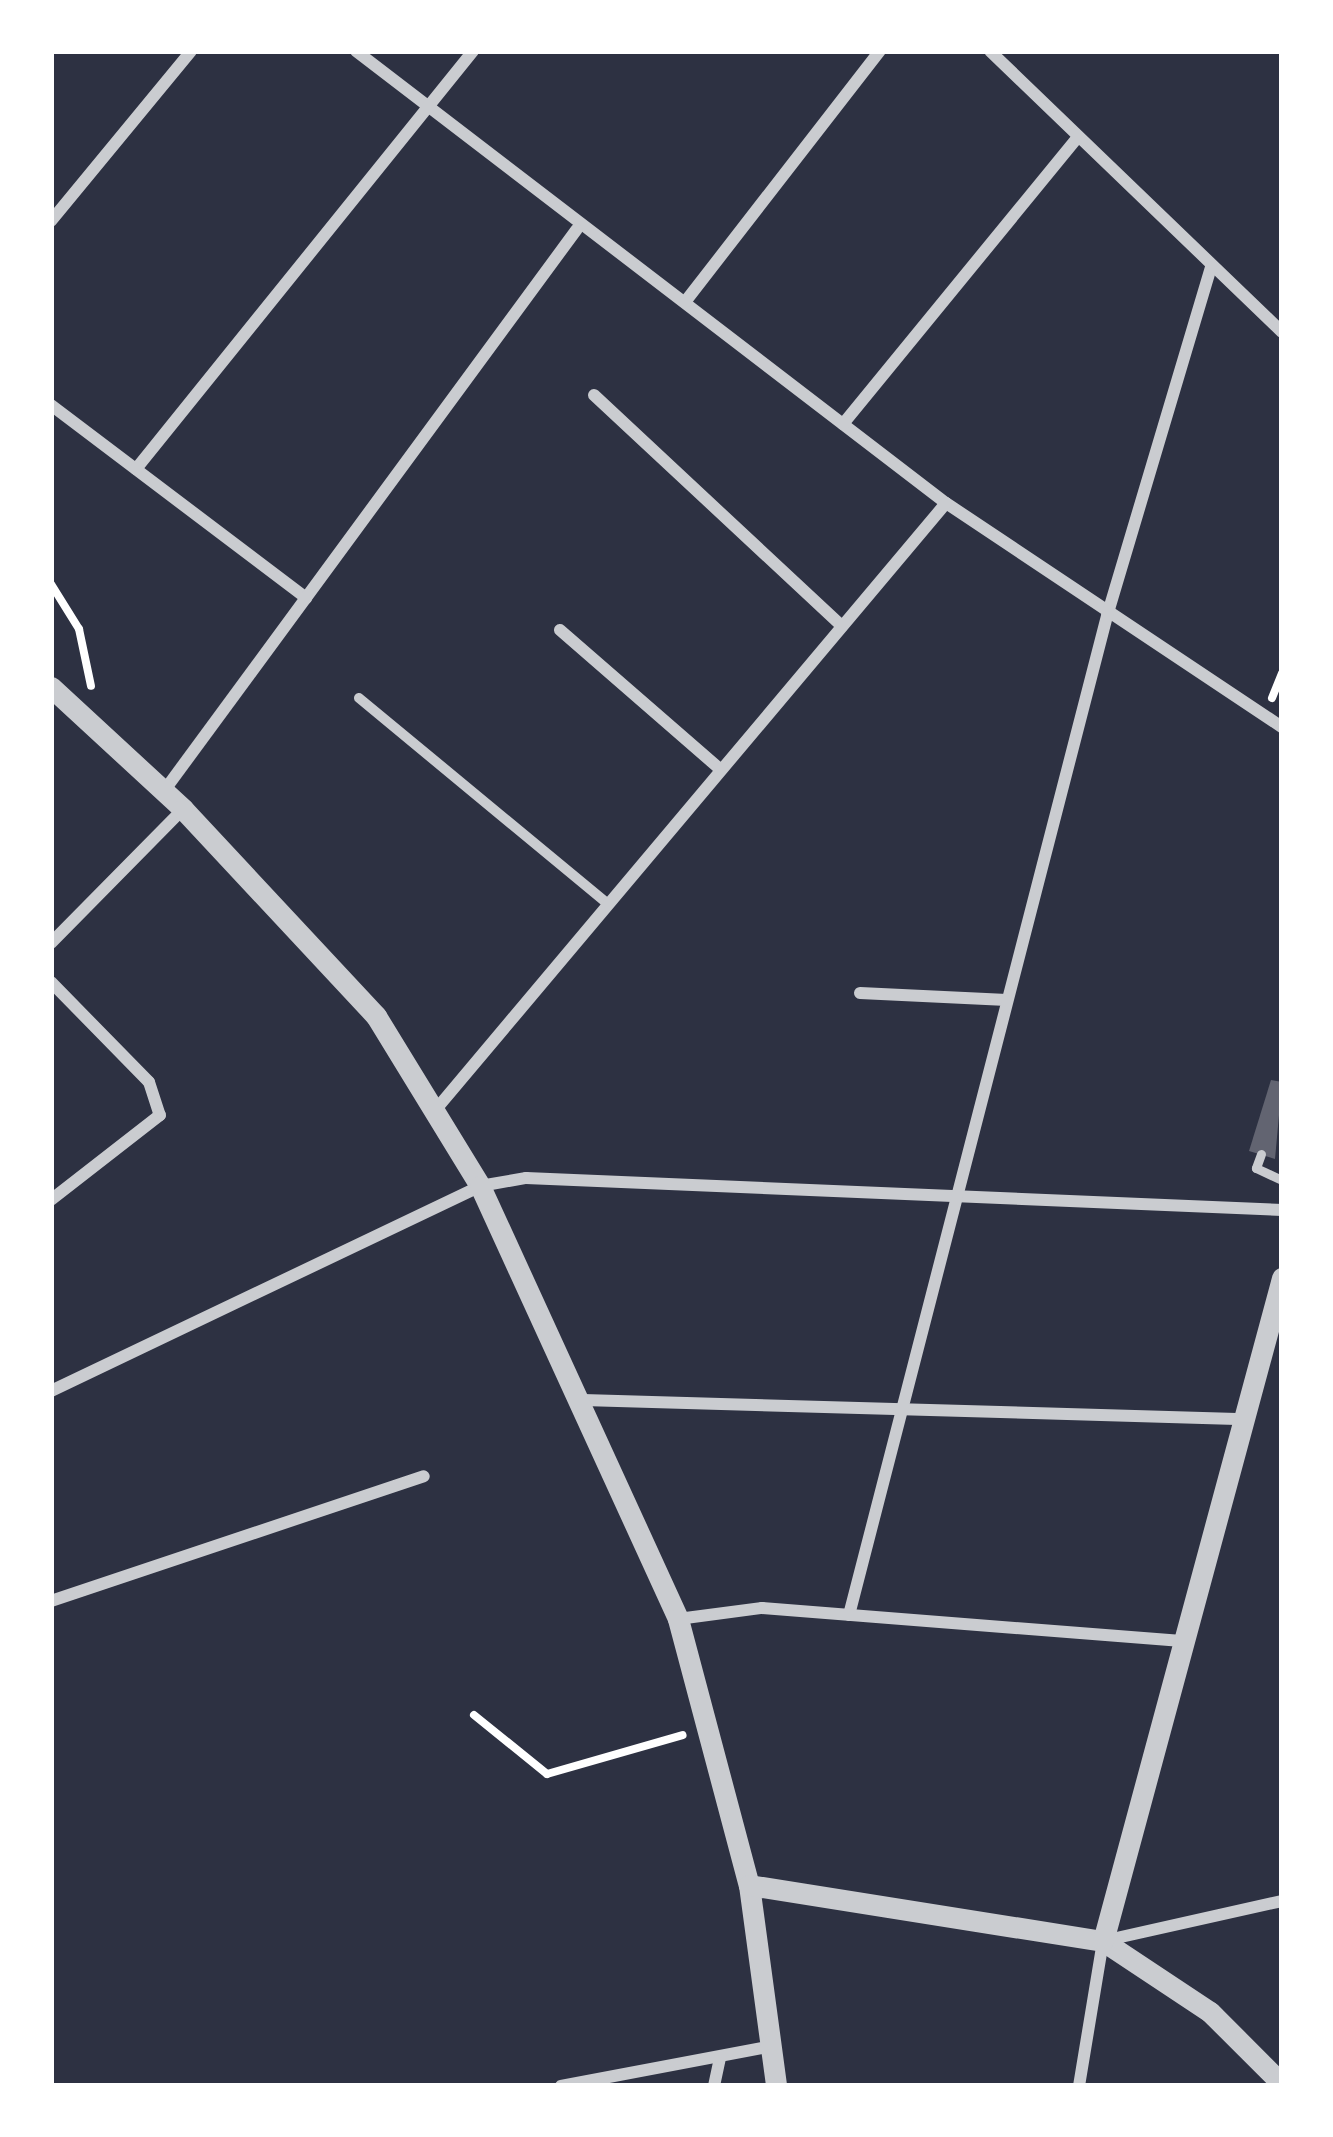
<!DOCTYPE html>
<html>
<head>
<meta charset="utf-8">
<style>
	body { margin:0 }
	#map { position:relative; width:1333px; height:2137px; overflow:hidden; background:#2d3142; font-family:"Playfair Display",serif }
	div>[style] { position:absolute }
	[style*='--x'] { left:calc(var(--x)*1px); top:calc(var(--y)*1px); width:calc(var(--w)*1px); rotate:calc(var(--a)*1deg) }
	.building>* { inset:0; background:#626471 }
	.path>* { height:8px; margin:-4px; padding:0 4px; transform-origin:4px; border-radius:4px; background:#fff }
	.service>* { height:9px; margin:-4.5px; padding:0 4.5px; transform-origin:4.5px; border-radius:4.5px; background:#caccd0 }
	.pedestrian>* { height:10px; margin:-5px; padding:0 5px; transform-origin:5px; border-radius:5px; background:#caccd0 }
	.minor>* { height:12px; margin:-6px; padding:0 6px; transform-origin:6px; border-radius:6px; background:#caccd0 }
	.tertiary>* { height:21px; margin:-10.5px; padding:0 10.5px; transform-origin:10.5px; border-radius:10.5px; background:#caccd0 }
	span { translate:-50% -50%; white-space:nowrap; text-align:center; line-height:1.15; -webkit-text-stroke:10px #fff; paint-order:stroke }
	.frame { position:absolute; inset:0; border:54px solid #fff; pointer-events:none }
</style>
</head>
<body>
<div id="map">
	<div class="building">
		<i style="clip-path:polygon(1271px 1080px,1282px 1082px,1275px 1159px,1249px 1151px)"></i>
	</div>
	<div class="path">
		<i style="--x:51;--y:584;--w:53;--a:58.1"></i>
		<i style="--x:79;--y:629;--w:58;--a:78.1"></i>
		<i style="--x:1272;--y:698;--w:27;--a:-68"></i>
		<i style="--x:474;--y:1715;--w:94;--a:38.9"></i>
		<i style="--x:547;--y:1774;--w:141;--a:-16"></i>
	</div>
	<div class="service">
		<i style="--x:1261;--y:1154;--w:15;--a:110"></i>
		<i style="--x:1256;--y:1168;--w:29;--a:25"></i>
	</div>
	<div class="pedestrian">
		<i style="--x:359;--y:698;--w:323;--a:39.6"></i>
	</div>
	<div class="minor">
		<i style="--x:356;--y:51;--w:743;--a:37.46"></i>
		<i style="--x:946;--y:503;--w:404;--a:33.7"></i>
		<i style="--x:990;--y:51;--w:405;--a:43.9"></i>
		<i style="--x:51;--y:221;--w:220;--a:-50.5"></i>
		<i style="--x:685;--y:302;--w:318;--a:-52.2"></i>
		<i style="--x:594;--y:395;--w:339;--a:43"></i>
		<i style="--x:51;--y:405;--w:320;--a:37.1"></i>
		<i style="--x:843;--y:424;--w:368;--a:-50.7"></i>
		<i style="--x:136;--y:469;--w:537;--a:-51.12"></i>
		<i style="--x:560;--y:630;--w:213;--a:41"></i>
		<i style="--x:164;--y:791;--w:697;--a:-53.69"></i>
		<i style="--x:51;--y:943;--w:188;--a:-45.4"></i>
		<i style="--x:51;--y:982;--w:140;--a:45.6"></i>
		<i style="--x:149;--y:1082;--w:35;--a:72"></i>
		<i style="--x:160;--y:1115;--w:138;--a:142.1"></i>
		<i style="--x:860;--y:993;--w:147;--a:2.7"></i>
		<i style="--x:438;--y:1107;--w:789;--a:-49.93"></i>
		<i style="--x:51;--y:1391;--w:475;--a:-25.5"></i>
		<i style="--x:480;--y:1186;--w:47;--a:-9.9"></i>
		<i style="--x:526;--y:1178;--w:757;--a:2.42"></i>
		<i style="--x:583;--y:1400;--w:654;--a:1.66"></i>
		<i style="--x:51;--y:1601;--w:393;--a:-18.5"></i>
		<i style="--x:849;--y:1615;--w:1032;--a:-75.52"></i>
		<i style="--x:1107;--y:616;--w:364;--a:-73.4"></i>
		<i style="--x:678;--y:1619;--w:85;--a:-7.5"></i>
		<i style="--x:762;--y:1608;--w:418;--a:4.5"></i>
		<i style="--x:561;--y:2086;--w:215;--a:-10.7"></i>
		<i style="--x:714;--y:2086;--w:30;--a:-78"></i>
		<i style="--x:1079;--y:2086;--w:147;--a:-80.6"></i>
		<i style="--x:1103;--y:1941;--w:183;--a:-12.6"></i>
	</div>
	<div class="tertiary">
		<i style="--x:51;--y:687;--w:180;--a:42.7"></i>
		<i style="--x:183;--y:809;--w:283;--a:47"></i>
		<i style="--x:376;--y:1016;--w:199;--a:58.5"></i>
		<i style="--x:480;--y:1186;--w:476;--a:65.4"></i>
		<i style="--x:678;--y:1619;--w:275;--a:75.1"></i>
		<i style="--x:749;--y:1885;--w:203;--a:82.3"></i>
		<i style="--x:749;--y:1885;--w:358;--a:9"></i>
		<i style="--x:1103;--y:1941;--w:128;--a:33.6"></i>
		<i style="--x:1210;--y:2012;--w:102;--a:45"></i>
		<i style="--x:1103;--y:1941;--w:687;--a:-74.89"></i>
	</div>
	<div class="frame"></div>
</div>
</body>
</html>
